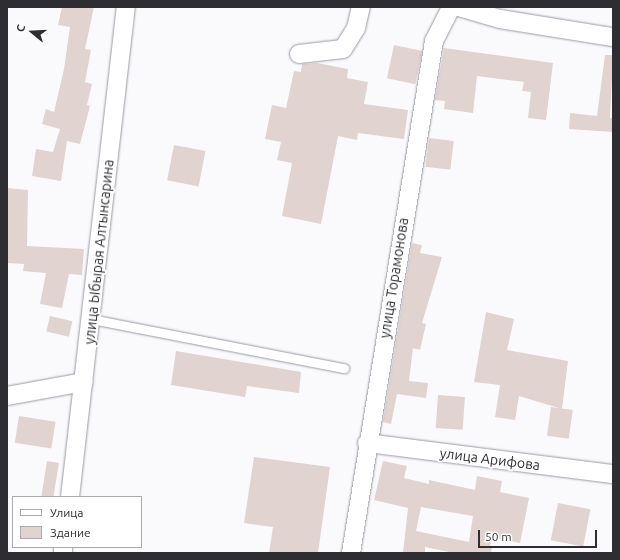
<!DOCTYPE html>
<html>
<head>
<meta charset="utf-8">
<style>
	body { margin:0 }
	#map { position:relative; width:620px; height:560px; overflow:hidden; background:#fafafd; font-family:Ubuntu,sans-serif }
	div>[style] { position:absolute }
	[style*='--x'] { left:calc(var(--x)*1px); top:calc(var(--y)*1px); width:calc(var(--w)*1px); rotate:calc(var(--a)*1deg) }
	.building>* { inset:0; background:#e1d3cf; transform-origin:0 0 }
	.roads { filter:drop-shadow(0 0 1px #9999a4) drop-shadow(0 0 1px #9999a4) }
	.service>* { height:9px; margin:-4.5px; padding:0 4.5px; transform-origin:4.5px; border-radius:4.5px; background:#fff }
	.minor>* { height:18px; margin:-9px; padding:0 9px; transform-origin:9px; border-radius:9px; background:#fff }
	span { translate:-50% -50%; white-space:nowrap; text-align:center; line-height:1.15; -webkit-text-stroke:3.5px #fff; paint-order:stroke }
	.street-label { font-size:14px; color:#2d2d32 }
	.frame { position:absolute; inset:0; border:8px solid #2d2d32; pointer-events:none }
	.legend { position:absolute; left:12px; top:496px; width:130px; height:52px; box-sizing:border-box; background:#fff; border:1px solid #ababad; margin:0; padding:5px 7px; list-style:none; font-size:12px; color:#2d2d32 }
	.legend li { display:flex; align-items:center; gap:8px; height:20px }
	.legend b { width:20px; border:1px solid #ababad }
	.north { position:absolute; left:12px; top:12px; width:40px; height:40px; -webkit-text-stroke:3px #fff; paint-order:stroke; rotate:288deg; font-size:11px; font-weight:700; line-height:16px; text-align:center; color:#2d2d32 }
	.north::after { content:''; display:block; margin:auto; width:14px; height:18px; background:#2d2d32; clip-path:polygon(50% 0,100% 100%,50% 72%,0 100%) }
	.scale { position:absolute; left:478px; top:530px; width:119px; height:18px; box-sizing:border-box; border:2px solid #2d2d32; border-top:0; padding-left:5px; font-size:12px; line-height:14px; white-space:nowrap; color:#2d2d32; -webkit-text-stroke:3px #fff; paint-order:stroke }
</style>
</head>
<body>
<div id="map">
	<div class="building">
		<i style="clip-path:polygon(62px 7px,94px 7px,85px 49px,91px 50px,85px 82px,92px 84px,87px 105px,90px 106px,80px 144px,67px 141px,61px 181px,32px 176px,36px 149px,53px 152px,60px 129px,42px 124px,46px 109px,54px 112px,64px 69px,70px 27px,58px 25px)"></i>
		<i style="left:394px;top:45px;width:29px;height:34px;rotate:12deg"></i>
		<i style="clip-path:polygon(444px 48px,553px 63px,546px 120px,528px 118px,531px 92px,522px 91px,524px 82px,477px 76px,473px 113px,444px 109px,445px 101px,435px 100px)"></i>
		<i style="clip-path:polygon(605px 55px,613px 55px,610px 118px,613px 118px,613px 132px,569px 129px,570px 113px,597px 116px)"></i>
		<i style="clip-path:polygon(317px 63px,348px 69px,347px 78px,368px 82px,364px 104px,408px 110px,404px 139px,358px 133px,357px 140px,338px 136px,321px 224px,282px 216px,292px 163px,277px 160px,281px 142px,265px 139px,272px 105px,286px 108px,294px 71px,301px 72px,302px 64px)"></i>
		<i style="left:429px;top:138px;width:25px;height:29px;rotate:7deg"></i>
		<i style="left:174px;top:145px;width:32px;height:36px;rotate:11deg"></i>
		<i style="clip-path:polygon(7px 188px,28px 190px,27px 246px,84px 249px,82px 275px,69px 274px,62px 308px,40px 304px,46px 273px,23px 271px,24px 264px,7px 263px)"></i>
		<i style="clip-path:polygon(412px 243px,422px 245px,420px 253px,442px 257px,422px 323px,426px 324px,420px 350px,413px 348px,409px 381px,428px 383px,426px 398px,397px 394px,391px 424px,383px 422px)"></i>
		<i style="clip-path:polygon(486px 312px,514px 319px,507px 350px,568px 361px,562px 409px,519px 396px,515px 420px,495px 417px,500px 385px,474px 382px)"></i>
		<i style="left:50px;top:316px;width:23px;height:16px;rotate:13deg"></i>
		<i style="clip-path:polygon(176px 351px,301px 372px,299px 393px,247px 386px,245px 397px,171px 385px)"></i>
		<i style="left:438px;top:395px;width:27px;height:33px;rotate:4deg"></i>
		<i style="left:551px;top:407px;width:22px;height:29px;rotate:8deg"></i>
		<i style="left:19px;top:416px;width:37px;height:27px;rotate:9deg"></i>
		<i style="clip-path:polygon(254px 457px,330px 467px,318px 553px,269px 553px,273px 527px,244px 523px)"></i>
		<i style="left:47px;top:461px;width:12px;height:37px;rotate:9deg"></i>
		<i style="clip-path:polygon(evenodd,383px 461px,407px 466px,404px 478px,429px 484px,429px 480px,475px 490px,477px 476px,502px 481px,500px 492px,529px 498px,520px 543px,492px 537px,490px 546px,482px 545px,492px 547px,491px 553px,454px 553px,425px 547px,425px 553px,403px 553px,408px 508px,374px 500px,383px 461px,421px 507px,473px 516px,469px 542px,416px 531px,421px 507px)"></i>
		<i style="left:558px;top:503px;width:33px;height:38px;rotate:11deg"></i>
	</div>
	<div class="roads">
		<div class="service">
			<i style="--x:91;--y:319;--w:258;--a:11"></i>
		</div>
		<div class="minor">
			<i style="--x:459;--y:7;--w:43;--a:16.3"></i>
			<i style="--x:500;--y:19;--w:114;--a:9.1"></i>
			<i style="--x:299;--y:54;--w:44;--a:-6.5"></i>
			<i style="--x:343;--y:49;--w:25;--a:-58"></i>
			<i style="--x:356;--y:28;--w:22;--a:-77"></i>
			<i style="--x:7;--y:396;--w:78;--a:-10.3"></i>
			<i style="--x:367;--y:443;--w:248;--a:7.2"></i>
			<i style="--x:70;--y:497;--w:493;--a:-83.5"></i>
			<i style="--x:63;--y:553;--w:6;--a:-90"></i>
			<i style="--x:351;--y:553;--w:519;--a:-80.79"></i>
			<i style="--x:434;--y:41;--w:38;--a:-63"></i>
		</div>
	</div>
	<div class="street-label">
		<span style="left:99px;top:252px;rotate:-84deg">улица Ыбырая Алтынсарина</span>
		<span style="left:394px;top:278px;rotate:-81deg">улица Торамонова</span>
		<span style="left:490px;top:459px;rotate:7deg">улица Арифова</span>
	</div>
	<div class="frame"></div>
	<ul class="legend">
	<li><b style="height:5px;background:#fff"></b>Улица</li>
	<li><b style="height:11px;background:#e1d3cf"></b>Здание</li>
	</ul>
	<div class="north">С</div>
	<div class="scale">50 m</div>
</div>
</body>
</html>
